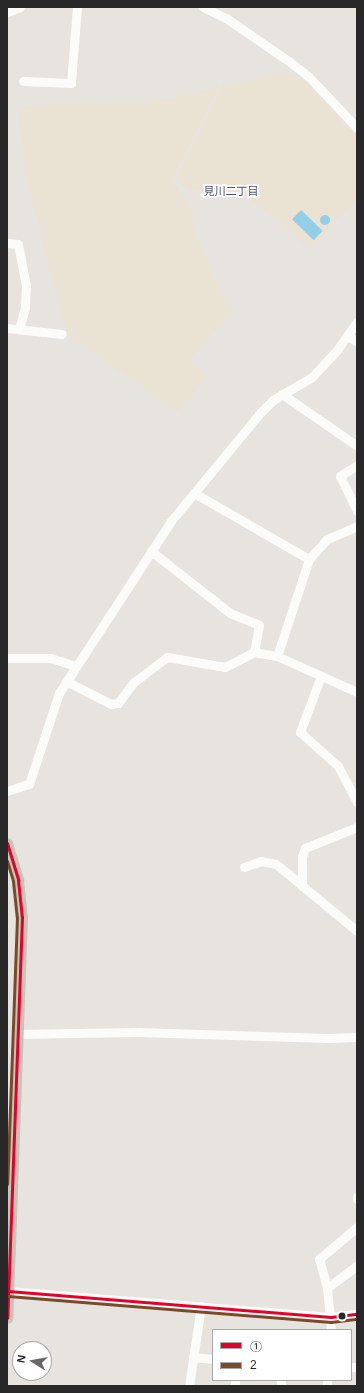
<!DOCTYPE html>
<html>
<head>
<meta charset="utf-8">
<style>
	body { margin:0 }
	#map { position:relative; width:364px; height:1393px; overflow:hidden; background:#e7e3de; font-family:Helvetica,"Noto Sans JP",sans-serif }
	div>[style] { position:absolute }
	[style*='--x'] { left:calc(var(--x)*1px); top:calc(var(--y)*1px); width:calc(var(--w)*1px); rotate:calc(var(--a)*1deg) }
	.education>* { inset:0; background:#eae2d3 }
	.water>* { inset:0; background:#93cfe6; transform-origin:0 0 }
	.round { border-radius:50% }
	.minor>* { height:9px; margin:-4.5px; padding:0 4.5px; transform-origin:4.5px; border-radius:4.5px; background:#fbfbfa }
	.major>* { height:11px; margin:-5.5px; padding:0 5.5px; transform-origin:5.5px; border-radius:5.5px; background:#c8c4b8 }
	.bus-1>* { height:3px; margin:-1.5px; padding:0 1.5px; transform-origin:1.5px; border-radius:1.5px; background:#e4002b }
	.bus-2>* { height:3px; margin:-1.5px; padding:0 1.5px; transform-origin:1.5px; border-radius:1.5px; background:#7a4b2a }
	.dots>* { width:11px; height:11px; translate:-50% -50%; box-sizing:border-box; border:2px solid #fff; border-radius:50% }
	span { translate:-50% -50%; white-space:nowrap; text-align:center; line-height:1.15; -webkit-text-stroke:3.5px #fff; paint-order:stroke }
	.neighbourhood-label { font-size:11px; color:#4a5177 }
	.frame { position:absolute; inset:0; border:8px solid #282828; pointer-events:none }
	.legend { position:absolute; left:212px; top:1329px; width:140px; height:52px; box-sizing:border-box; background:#fff; border:1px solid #a9a9a9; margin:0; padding:5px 7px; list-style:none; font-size:12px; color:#282828 }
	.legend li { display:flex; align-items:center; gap:8px; height:20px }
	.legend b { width:20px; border:1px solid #a9a9a9 }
	.north { position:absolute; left:12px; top:1341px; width:40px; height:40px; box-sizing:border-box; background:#fff; border:1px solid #a9a9a9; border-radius:50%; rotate:281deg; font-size:11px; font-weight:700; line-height:16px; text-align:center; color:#282828 }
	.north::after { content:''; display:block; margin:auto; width:14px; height:18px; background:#6b6968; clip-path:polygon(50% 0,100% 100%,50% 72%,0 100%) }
</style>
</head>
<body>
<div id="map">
	<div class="education">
		<i style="clip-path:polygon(278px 73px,295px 75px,305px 82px,343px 124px,357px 135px,357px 199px,310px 249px,241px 192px,220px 185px,188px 191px,176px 177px,221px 87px)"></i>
		<i style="clip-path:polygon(219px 87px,172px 180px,189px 205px,194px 227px,218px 289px,233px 311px,189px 359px,208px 377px,177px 412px,67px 334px,24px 170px,18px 107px,65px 103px,145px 105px,145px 101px,167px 99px)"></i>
	</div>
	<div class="water">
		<i style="left:301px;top:210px;width:30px;height:13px;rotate:44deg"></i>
		<i class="round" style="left:320px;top:215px;width:10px;height:10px"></i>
	</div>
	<div class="minor">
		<i style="--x:203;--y:7;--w:25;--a:26"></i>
		<i style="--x:226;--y:18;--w:78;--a:34.5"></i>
		<i style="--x:290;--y:62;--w:24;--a:38"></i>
		<i style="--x:309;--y:77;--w:70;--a:46.7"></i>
		<i style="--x:7;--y:12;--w:14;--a:-21"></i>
		<i style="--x:23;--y:81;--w:48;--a:2.4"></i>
		<i style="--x:71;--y:83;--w:76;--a:-85.5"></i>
		<i style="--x:7;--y:243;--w:11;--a:5"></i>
		<i style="--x:18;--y:244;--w:43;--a:79.2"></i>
		<i style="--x:26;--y:286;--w:22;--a:93"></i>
		<i style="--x:25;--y:308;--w:22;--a:106"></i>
		<i style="--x:7;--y:328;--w:55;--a:6.2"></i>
		<i style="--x:347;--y:335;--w:12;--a:35"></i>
		<i style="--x:282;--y:394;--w:91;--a:34.7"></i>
		<i style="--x:357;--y:465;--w:20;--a:147"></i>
		<i style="--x:340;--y:476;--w:39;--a:64"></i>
		<i style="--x:194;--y:493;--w:133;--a:29.9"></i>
		<i style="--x:151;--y:551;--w:100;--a:38.1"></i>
		<i style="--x:230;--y:613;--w:31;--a:22"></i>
		<i style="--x:259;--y:625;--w:27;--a:100"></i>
		<i style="--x:277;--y:656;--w:102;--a:-71.7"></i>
		<i style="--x:309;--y:559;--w:27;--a:-48"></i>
		<i style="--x:327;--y:539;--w:33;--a:-23"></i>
		<i style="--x:7;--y:658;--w:43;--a:0"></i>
		<i style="--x:50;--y:658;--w:27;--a:17"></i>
		<i style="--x:321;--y:676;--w:60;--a:110.6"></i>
		<i style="--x:300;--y:732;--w:51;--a:41.8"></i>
		<i style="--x:338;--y:766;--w:41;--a:62.2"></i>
		<i style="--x:66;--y:681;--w:51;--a:27.1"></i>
		<i style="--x:111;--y:704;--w:7;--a:-8"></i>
		<i style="--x:118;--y:703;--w:26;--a:-53"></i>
		<i style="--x:134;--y:682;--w:41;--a:-37.1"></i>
		<i style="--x:167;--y:657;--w:59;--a:9.8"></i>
		<i style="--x:225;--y:667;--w:33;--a:-27"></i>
		<i style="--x:254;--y:652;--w:23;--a:10"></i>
		<i style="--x:277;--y:656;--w:88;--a:24.2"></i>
		<i style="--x:7;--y:791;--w:23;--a:-18"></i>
		<i style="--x:29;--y:784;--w:96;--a:-71.8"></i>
		<i style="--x:59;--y:693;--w:205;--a:-56.9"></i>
		<i style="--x:171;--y:521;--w:141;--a:-50.5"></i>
		<i style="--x:261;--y:412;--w:17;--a:-45"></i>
		<i style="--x:273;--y:400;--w:45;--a:-30.5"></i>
		<i style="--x:312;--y:377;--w:37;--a:-47"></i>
		<i style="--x:337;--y:350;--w:35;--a:-55"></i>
		<i style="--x:244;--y:867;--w:18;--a:-19"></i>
		<i style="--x:261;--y:861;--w:15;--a:11"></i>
		<i style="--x:276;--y:864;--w:105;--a:39.6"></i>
		<i style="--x:302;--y:886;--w:29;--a:-90"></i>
		<i style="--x:302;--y:857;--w:9;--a:-72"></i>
		<i style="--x:305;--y:848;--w:56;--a:-22"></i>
		<i style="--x:18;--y:1034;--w:119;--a:-1"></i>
		<i style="--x:137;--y:1032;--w:191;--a:1.8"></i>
		<i style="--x:328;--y:1038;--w:29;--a:-2"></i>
		<i style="--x:357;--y:1197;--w:2;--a:90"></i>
		<i style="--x:327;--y:1288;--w:38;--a:-37"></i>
		<i style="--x:8;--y:1291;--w:324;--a:4.6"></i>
		<i style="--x:331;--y:1317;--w:26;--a:-7"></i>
		<i style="--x:331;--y:1330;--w:42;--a:-95.4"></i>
		<i style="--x:327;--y:1288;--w:30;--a:-105"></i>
		<i style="--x:319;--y:1259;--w:50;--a:-40.1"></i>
		<i style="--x:193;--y:1357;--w:20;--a:6"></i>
		<i style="--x:351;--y:1367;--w:6;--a:0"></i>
		<i style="--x:281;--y:1380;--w:6;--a:90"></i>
		<i style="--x:189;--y:1386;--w:81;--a:-81.5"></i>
		<i style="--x:235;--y:1386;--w:6;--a:-90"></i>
		<i style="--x:327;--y:1386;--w:6;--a:-90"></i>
	</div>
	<div class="major">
		<i style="--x:7;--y:843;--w:39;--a:73"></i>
		<i style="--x:18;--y:880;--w:37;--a:84"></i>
		<i style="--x:22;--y:917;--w:401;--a:92.1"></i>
	</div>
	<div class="bus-1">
		<i style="--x:7;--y:843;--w:39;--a:73"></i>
		<i style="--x:18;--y:880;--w:37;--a:84"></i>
		<i style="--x:22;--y:917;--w:401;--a:92.1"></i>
		<i style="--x:8;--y:1291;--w:324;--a:4.6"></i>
		<i style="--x:331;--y:1317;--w:26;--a:-7"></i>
	</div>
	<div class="bus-2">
		<i style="--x:7;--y:861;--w:21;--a:73"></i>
		<i style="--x:13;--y:881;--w:36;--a:84"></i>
		<i style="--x:17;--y:917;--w:267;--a:92.1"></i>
		<i style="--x:8;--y:1296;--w:324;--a:4.6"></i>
		<i style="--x:331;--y:1322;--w:26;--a:-7"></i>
	</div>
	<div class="dots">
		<i style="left:342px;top:1316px;background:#282828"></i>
	</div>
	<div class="neighbourhood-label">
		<span style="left:231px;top:191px">見川二丁目</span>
	</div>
	<div class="frame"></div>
	<ul class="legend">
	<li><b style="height:5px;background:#e4002b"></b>①</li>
	<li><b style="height:5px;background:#7a4b2a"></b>2</li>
	</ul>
	<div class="north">N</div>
</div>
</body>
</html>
